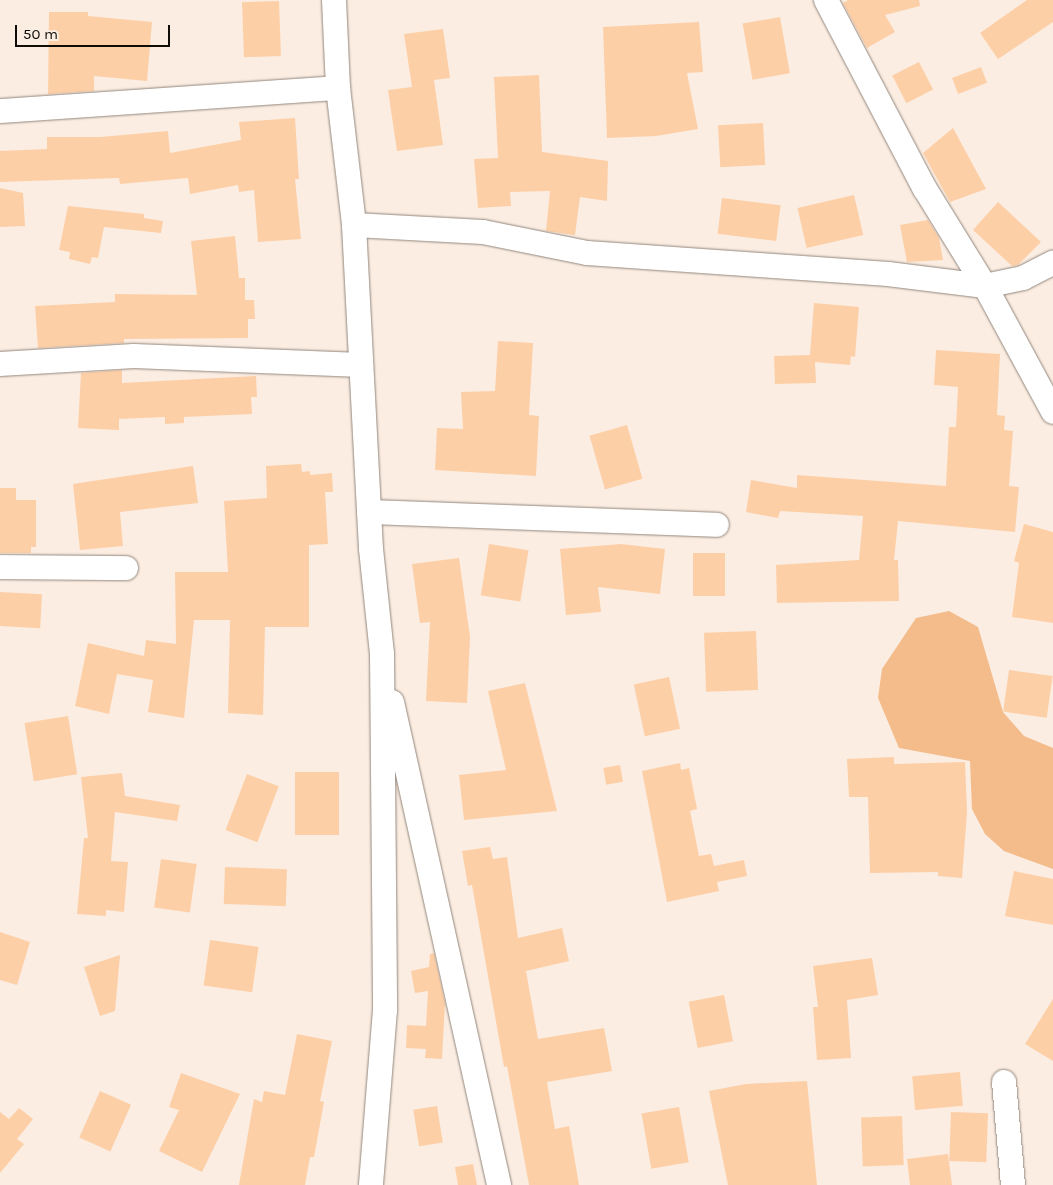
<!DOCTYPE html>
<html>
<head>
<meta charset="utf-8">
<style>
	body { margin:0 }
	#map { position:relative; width:1053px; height:1185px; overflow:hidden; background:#fbede2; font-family:Karla,sans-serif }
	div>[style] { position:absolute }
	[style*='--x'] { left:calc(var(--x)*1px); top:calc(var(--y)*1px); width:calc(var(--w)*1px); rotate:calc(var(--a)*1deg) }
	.green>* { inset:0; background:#f4bc8a }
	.building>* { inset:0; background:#fdcfa7; transform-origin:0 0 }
	.roads { filter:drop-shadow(0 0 1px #93877d) drop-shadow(0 0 1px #93877d) }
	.minor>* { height:24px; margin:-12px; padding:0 12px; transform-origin:12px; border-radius:12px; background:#fff }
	span { translate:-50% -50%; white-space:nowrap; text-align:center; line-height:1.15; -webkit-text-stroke:4px #fbede2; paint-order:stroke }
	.scale { position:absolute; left:15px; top:25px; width:155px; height:22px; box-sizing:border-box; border:2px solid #0f0b07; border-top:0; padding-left:6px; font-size:15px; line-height:18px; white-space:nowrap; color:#0f0b07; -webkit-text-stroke:4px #fbede2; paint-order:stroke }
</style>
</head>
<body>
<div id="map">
	<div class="green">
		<i style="clip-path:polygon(949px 611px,978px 627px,1003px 712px,1024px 736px,1053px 748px,1053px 869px,1004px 851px,985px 834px,972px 809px,970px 761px,899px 748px,878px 698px,882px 669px,916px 618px)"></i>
	</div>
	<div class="building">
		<i style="clip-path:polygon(848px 0,919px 0,920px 6px,885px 15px,895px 32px,867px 48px,843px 3px)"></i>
		<i style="clip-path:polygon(1027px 0,1053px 0,1053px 22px,998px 59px,980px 33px)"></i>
		<i style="left:279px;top:1px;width:55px;height:37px;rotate:88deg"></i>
		<i style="clip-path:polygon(49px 12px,88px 12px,88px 16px,152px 22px,147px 81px,94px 76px,94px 91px,48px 94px)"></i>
		<i style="left:780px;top:17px;width:57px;height:38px;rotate:80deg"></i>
		<i style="clip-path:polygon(699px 22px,703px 72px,687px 73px,698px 129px,656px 136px,607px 138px,603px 27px)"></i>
		<i style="clip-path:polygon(443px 29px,450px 78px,434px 80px,443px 145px,397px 151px,388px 90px,412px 87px,404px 34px)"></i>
		<i style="left:919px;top:62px;width:31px;height:30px;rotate:63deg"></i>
		<i style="left:981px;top:67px;width:17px;height:31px;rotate:69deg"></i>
		<i style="clip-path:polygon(539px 75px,542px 152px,608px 161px,607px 201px,580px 197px,575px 235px,546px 231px,550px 191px,510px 192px,511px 206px,478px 208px,474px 159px,498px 158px,494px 77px)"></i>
		<i style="clip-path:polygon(295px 118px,299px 179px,295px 179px,301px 239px,258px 242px,254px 190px,239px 192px,238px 185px,190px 194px,188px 178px,120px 184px,119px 178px,0 182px,0 151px,47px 149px,47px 137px,100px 137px,168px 131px,170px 153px,241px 140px,239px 122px)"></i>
		<i style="left:763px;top:123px;width:42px;height:45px;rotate:87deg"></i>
		<i style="clip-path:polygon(953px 128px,986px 189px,950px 202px,923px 153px)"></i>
		<i style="clip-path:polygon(0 188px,23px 193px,25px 226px,0 227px)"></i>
		<i style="left:854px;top:195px;width:41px;height:58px;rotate:77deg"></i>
		<i style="left:722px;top:198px;width:59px;height:36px;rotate:7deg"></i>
		<i style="clip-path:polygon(998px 202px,1041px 242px,1018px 265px,1012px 266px,973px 230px)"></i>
		<i style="clip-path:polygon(68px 206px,144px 214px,144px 218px,163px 221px,161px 233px,104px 227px,98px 258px,92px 257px,90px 264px,69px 259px,70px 252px,59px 250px)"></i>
		<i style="clip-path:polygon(928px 220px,939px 238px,943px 260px,907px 262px,900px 225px)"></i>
		<i style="clip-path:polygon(235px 236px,239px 278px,245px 278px,245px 300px,254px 300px,255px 319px,248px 319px,248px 338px,124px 339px,124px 343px,38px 348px,35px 306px,115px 302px,115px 294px,197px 295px,191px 241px)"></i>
		<i style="clip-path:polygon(814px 303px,859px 307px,855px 357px,851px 356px,850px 365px,815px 362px,816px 383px,775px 384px,774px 356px,810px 355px)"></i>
		<i style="clip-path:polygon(498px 341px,533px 343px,529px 415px,539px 416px,536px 476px,435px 470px,437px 428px,463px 429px,461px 392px,495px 391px)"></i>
		<i style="clip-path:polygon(936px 350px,1000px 354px,997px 415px,1005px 416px,1004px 430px,1013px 431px,1009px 486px,1019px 487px,1015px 532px,898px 521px,894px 560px,898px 560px,899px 601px,777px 603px,776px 565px,859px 560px,863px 516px,780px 511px,778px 518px,746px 512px,751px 480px,797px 488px,797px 475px,946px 486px,949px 427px,956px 427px,958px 387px,934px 385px)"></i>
		<i style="clip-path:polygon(122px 370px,122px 383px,256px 376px,257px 397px,251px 397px,252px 414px,184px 417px,184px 423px,165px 424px,165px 417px,119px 419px,119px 430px,78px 428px,81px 373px)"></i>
		<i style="left:627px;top:425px;width:56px;height:39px;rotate:74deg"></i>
		<i style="clip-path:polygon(301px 464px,302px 472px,310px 471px,310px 475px,332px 473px,333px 492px,325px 492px,328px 544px,309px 545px,309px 627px,265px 627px,263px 715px,228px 713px,230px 620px,194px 620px,184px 718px,148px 712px,153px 680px,117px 674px,109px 714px,75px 706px,88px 643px,144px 656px,146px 640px,176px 644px,175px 572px,228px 572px,224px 501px,267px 498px,266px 466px)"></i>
		<i style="clip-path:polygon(193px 466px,198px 503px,120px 512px,123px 546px,80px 550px,73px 484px)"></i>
		<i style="clip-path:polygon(0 488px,16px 488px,16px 500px,36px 500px,36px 547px,31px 547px,31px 553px,0 553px)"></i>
		<i style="clip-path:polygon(1024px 524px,1053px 532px,1053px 623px,1012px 617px,1019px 563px,1014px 561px)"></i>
		<i style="left:489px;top:544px;width:40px;height:52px;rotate:9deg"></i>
		<i style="clip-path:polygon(621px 544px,665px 549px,660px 594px,598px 587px,601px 612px,566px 615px,560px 549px)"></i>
		<i style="left:693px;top:553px;width:32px;height:43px"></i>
		<i style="clip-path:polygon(459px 558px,470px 637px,467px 703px,426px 701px,430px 622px,420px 623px,412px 564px)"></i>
		<i style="left:0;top:592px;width:42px;height:34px;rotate:3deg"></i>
		<i style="left:756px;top:631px;width:59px;height:52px;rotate:88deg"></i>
		<i style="left:1009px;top:670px;width:44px;height:42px;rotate:8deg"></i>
		<i style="left:669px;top:677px;width:53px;height:36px;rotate:78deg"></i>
		<i style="clip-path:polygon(525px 683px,557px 811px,464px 820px,459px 775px,506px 770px,488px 691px)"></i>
		<i style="left:68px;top:716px;width:59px;height:44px;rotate:81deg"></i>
		<i style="clip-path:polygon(894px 757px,894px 764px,965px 762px,967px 812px,962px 878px,938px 876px,938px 872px,870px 873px,868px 797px,849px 797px,847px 759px)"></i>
		<i style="clip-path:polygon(680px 763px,681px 770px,689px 768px,697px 809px,690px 811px,699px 856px,711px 854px,714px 866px,744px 860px,747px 876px,717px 882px,719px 891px,667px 902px,642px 771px)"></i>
		<i style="left:620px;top:765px;width:17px;height:17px;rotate:80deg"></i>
		<i style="left:295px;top:772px;width:44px;height:63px"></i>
		<i style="clip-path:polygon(122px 773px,125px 796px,180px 805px,177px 821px,115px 812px,111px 861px,128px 862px,124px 912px,106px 910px,106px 916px,77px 914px,84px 838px,88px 838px,81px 777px)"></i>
		<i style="left:247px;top:774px;width:34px;height:60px;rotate:21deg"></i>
		<i style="clip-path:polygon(490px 847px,493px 859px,507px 857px,518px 938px,562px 928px,569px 961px,526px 971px,538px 1039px,604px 1028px,612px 1071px,547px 1082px,555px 1129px,569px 1126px,579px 1185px,529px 1185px,507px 1066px,504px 1067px,472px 885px,468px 886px,462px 851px)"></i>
		<i style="left:161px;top:859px;width:36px;height:49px;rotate:8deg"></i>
		<i style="left:225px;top:867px;width:62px;height:37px;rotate:2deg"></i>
		<i style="clip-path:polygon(1014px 871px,1053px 879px,1053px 925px,1005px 916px)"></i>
		<i style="clip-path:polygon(0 932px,30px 942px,17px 985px,0 980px)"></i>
		<i style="left:210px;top:940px;width:49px;height:46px;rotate:8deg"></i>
		<i style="clip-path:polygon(434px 953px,445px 1003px,442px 1059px,425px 1058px,426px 1049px,406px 1048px,407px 1025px,426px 1026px,428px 991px,415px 993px,411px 971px,429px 967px,430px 954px)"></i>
		<i style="clip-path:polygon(120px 955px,115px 1011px,100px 1016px,84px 967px)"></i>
		<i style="clip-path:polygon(872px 958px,878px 995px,847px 1000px,851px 1058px,817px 1060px,813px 1007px,818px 1007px,813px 966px)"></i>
		<i style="left:724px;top:995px;width:47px;height:36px;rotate:79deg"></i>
		<i style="clip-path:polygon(1053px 999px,1053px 1061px,1025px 1044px)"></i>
		<i style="clip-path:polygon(297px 1034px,332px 1041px,320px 1101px,324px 1102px,314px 1157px,310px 1157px,305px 1185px,239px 1185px,254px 1099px,262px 1102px,264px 1091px,285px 1095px)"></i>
		<i style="left:960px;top:1072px;width:34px;height:48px;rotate:85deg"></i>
		<i style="clip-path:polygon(181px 1073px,240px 1094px,202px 1172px,159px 1151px,179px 1110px,169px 1107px)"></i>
		<i style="clip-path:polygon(807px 1081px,817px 1185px,728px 1185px,709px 1091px,746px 1084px)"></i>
		<i style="left:100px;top:1091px;width:34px;height:51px;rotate:24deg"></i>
		<i style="left:437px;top:1106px;width:37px;height:24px;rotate:81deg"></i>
		<i style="left:679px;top:1107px;width:56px;height:38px;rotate:80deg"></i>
		<i style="clip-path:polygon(19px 1108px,33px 1119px,17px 1139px,24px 1144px,0 1173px,0 1112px,9px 1119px)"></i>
		<i style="left:951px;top:1112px;width:37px;height:49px;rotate:2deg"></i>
		<i style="left:902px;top:1116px;width:49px;height:41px;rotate:88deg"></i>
		<i style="clip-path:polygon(948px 1154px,952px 1185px,910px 1185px,907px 1159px)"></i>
		<i style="clip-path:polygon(473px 1164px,477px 1185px,458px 1185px,455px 1167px)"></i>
	</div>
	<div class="roads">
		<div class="minor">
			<i style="--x:334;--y:0;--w:88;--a:87.4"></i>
			<i style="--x:338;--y:88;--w:138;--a:83.3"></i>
			<i style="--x:354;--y:225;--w:324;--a:87"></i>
			<i style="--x:371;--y:549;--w:106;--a:84"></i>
			<i style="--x:382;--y:654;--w:356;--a:89.5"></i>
			<i style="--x:385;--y:1010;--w:176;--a:94.6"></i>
			<i style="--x:826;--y:0;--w:213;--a:62.4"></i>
			<i style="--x:925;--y:189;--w:114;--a:58.3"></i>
			<i style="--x:985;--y:286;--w:143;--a:61.6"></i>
			<i style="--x:0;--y:111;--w:339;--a:-3.9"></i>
			<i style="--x:354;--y:225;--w:129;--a:3.1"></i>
			<i style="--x:483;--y:232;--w:106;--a:11.4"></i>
			<i style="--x:587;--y:253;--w:302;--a:4"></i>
			<i style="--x:888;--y:274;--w:98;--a:7.1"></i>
			<i style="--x:985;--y:286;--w:39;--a:-12"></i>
			<i style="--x:1023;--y:278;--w:34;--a:-27"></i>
			<i style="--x:0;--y:364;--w:134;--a:-3.4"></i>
			<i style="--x:134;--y:356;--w:227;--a:2.3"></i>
			<i style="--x:369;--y:512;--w:348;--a:2.1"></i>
			<i style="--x:0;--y:567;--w:126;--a:0.5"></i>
			<i style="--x:392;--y:702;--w:495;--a:77.5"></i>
			<i style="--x:1004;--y:1082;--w:103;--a:85"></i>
		</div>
	</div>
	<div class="scale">50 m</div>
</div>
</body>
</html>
